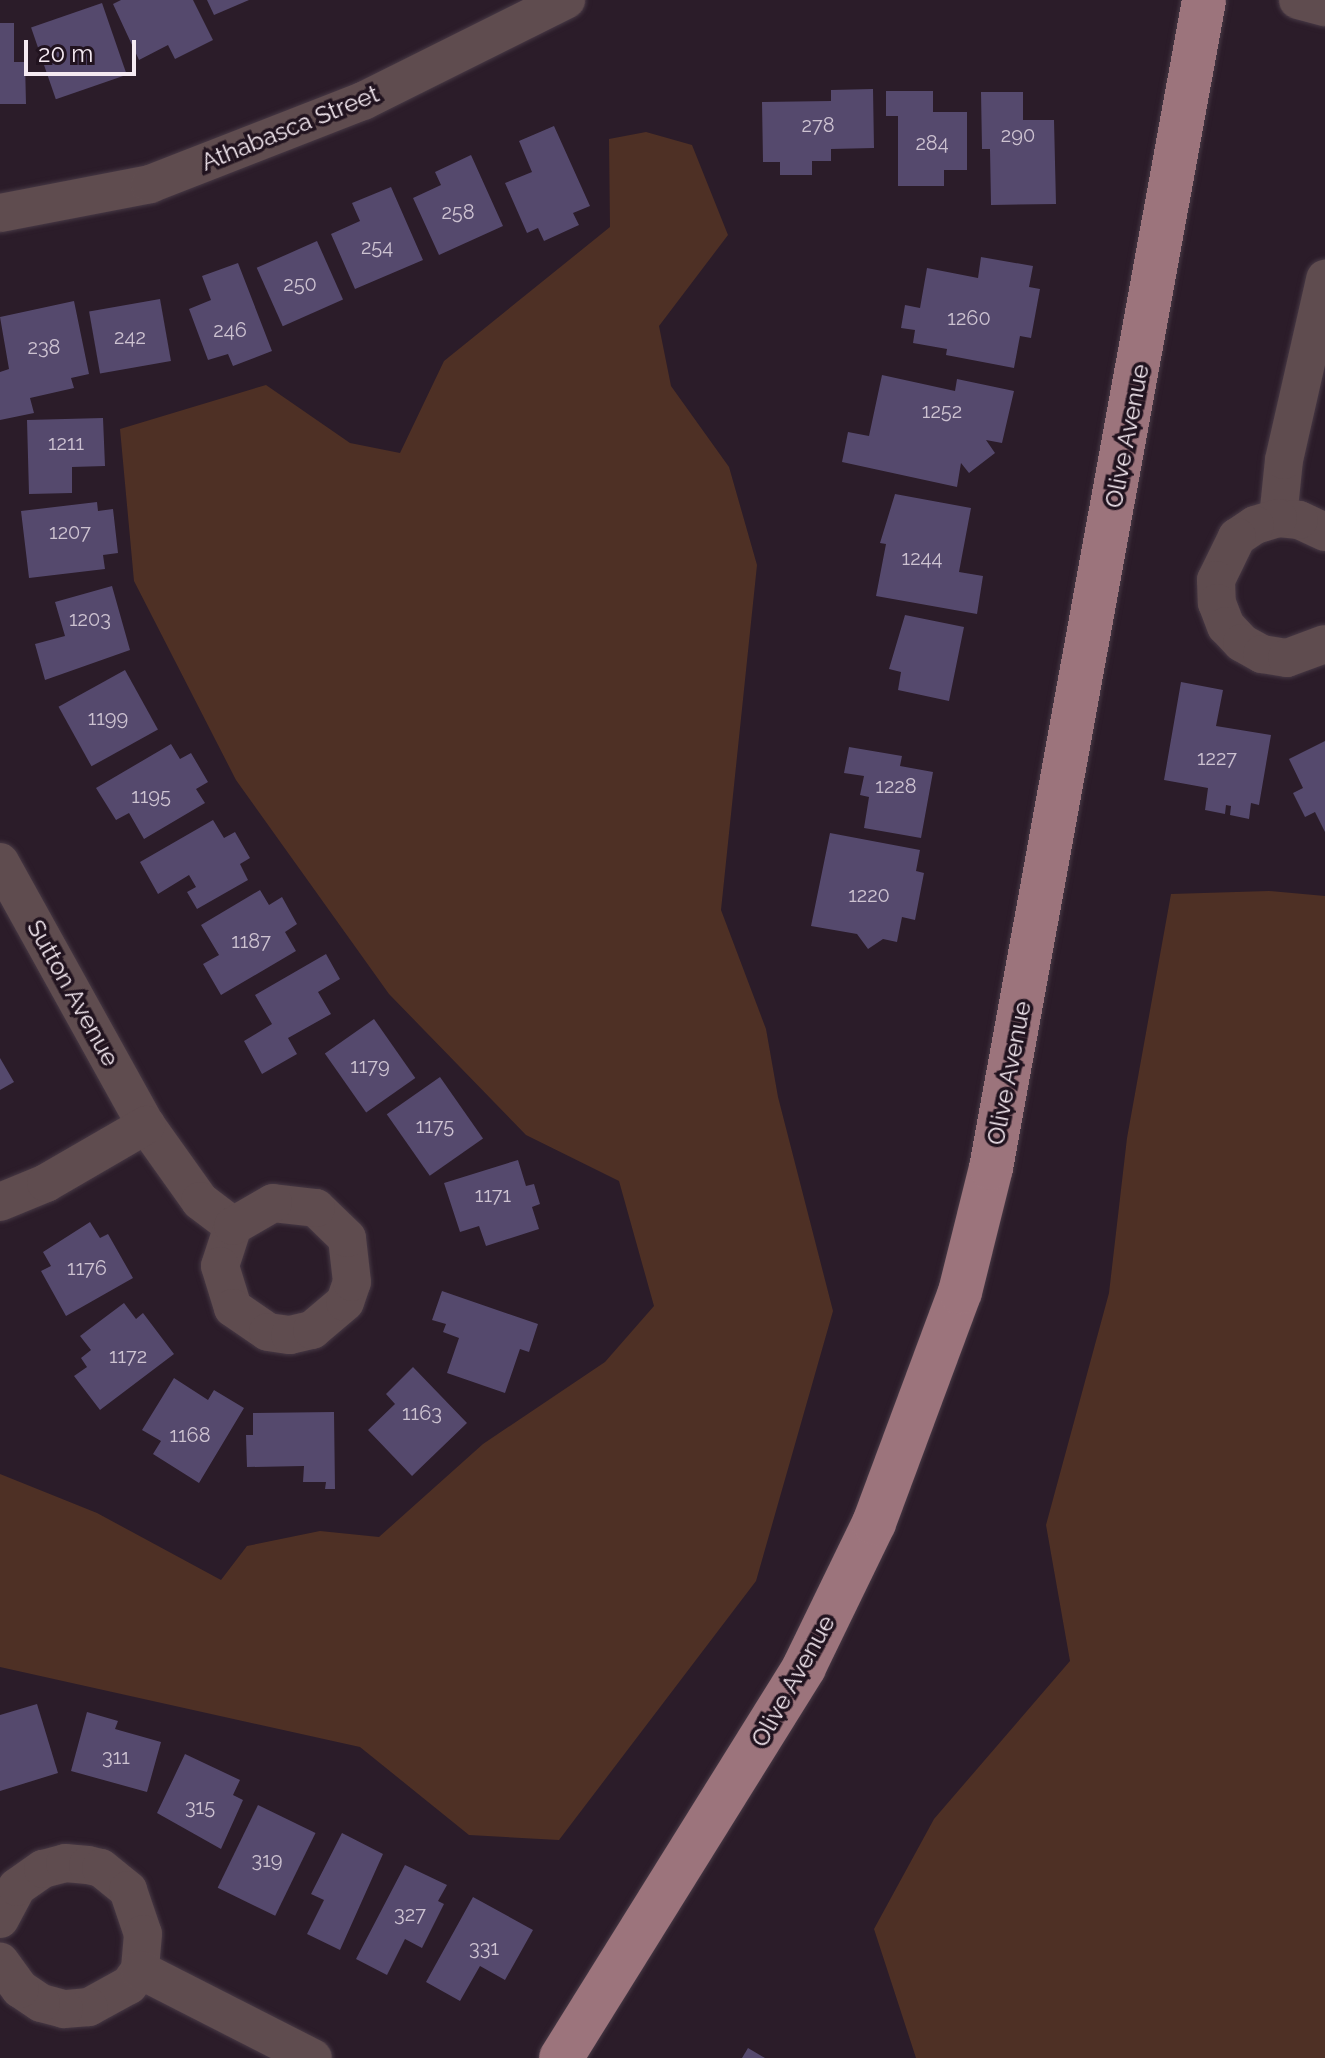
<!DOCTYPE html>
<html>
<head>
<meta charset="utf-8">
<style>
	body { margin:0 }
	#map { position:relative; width:1325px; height:2058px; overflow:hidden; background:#2b1c29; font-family:Raleway,sans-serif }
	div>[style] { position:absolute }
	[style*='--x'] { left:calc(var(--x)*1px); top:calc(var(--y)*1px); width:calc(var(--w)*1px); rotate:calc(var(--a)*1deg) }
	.green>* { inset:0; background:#4e3025 }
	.building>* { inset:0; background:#55496d; transform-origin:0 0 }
	.roads { filter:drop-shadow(0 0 2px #473945) drop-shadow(0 0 2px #473945) }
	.minor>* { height:38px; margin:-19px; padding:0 19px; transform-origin:19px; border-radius:19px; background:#5f4c4f }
	.major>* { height:44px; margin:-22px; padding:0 22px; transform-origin:22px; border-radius:22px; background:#9c747c }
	span { translate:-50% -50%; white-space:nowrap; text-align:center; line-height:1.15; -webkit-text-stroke:7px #21131f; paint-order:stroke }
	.number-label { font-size:20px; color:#cdc2d1 }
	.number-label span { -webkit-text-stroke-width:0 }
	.street-label { font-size:24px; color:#f5eaf2 }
	.scale { position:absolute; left:24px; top:40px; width:112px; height:36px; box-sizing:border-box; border:4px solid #f5eaf2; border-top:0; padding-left:10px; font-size:24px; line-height:28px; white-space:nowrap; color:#f5eaf2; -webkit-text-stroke:6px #21131f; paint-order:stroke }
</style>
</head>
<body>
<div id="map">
	<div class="green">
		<i style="clip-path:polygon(646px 132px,692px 145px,728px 235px,659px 326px,671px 386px,729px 467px,757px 565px,721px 910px,766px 1029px,778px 1097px,833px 1311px,756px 1581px,559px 1840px,469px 1835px,360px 1747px,0 1667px,0 1474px,97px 1513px,221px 1580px,247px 1546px,320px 1531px,379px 1537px,483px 1444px,605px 1362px,654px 1306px,619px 1181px,526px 1135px,389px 994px,236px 780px,134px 581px,120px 429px,266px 385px,350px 443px,400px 453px,444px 361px,610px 227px,609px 139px)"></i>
		<i style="clip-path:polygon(1269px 891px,1325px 896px,1325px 2058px,916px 2058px,874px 1929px,934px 1819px,1070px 1661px,1046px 1525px,1109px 1293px,1127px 1138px,1171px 894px)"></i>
	</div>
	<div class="building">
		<i style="clip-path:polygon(121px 0,193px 0,213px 40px,175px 59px,168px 45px,139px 60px,113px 4px)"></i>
		<i style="clip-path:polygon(207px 0,249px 0,214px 15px)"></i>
		<i style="left:102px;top:3px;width:76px;height:75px;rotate:71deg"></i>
		<i style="clip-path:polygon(0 23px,14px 23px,14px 62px,25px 62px,26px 104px,0 104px)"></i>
		<i style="clip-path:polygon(873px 89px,874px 148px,831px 149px,831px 161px,812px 161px,812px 175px,780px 175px,780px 162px,763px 162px,762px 102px,831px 101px,831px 90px)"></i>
		<i style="clip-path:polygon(886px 91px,933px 91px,933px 112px,967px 112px,967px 170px,944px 170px,944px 186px,898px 186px,898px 116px,886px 116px)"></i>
		<i style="clip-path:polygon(981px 92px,1023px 92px,1023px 120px,1054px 120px,1056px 204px,991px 205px,990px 149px,982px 149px)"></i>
		<i style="clip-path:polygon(554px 126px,590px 206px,573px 213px,579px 225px,544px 241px,538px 228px,527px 233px,505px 183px,532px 172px,519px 141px)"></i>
		<i style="clip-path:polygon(471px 155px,503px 226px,439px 255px,413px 198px,441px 185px,435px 172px)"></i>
		<i style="clip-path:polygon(391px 187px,423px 260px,355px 289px,331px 234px,360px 221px,352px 203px)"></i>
		<i style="left:317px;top:241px;width:64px;height:66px;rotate:66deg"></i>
		<i style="clip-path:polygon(981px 257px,1033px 266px,1029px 287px,1040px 289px,1031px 338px,1020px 336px,1014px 368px,946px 355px,947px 349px,913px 343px,915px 330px,901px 328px,905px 305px,920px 308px,927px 268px,978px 278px)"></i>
		<i style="clip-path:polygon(238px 263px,272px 351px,233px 366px,228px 354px,208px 360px,189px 309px,211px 300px,202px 276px)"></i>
		<i style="left:160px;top:299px;width:63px;height:72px;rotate:80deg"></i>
		<i style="clip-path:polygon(74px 301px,89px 374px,71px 378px,74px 388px,30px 398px,34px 413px,0 420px,0 372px,9px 369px,0 317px)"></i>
		<i style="clip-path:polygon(882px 375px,955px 391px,957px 379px,1014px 391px,1002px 443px,986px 440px,995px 453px,969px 473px,961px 463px,957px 487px,842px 462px,848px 432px,869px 436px)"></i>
		<i style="clip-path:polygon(103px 418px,105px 466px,72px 467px,72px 493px,29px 494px,27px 420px)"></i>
		<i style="clip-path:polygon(895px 494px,971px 508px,959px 572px,983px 576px,977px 614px,876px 596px,886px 544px,880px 543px)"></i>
		<i style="clip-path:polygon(97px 502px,98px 511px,113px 509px,118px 553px,103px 555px,105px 569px,29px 578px,21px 511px)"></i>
		<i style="clip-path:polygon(112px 586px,130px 650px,45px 680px,35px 644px,65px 636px,55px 602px)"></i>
		<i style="clip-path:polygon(905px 615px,964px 627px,949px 701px,898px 690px,901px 672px,889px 669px)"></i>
		<i style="left:125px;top:670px;width:68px;height:76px;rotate:61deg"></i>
		<i style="clip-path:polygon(1181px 682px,1223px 690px,1216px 726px,1271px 735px,1259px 805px,1251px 803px,1249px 819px,1230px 815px,1231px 806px,1226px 805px,1225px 814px,1205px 810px,1208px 788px,1164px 780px)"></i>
		<i style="clip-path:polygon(1325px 741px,1325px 832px,1315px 812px,1305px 817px,1293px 793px,1303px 788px,1289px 759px)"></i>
		<i style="clip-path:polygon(171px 744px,180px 759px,191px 753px,208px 782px,196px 789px,205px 803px,144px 839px,129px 813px,116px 820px,96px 788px)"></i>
		<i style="clip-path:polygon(849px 747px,902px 756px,900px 766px,933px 772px,921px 838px,864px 828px,869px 797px,860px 795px,864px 776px,844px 773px)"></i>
		<i style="clip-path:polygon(213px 820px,224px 838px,235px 832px,250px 858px,240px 864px,248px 880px,197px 909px,187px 892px,196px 887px,189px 875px,158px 894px,140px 862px)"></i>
		<i style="clip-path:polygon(830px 833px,920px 850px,916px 871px,924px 873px,915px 920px,902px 917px,897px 942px,883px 939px,868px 949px,857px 934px,811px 926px)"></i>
		<i style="clip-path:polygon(260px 890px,269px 905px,282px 897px,297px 924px,285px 932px,296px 951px,221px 995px,203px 964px,219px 955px,201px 925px)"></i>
		<i style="clip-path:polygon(326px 954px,340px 979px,318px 992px,331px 1014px,288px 1038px,297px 1054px,262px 1074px,244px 1041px,272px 1024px,255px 995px)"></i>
		<i style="left:374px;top:1019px;width:72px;height:60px;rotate:55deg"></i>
		<i style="clip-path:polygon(0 1058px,14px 1082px,0 1090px)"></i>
		<i style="left:440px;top:1077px;width:75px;height:65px;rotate:55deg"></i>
		<i style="clip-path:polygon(518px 1160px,526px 1186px,534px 1184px,540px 1204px,532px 1207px,539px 1229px,486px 1246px,479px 1226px,460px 1232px,444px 1183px)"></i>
		<i style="clip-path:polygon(90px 1222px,100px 1238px,108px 1234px,133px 1278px,66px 1316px,41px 1271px,51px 1266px,43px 1252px)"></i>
		<i style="clip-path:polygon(442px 1291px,538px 1324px,529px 1352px,520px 1349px,505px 1393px,447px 1373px,459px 1338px,443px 1332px,446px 1324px,432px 1320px)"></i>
		<i style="clip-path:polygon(124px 1303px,136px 1319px,143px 1313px,174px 1354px,100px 1410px,74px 1376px,87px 1367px,81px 1358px,91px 1350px,80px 1336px)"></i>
		<i style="clip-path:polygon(413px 1367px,467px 1423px,412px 1476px,368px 1430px,395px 1404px,386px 1394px)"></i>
		<i style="clip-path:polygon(174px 1378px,208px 1400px,214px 1390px,244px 1408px,199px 1483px,153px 1454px,161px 1441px,142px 1430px)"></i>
		<i style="clip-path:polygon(334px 1412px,335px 1489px,325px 1489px,326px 1482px,303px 1482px,304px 1466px,247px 1467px,246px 1435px,253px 1435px,253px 1413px)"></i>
		<i style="clip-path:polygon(37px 1704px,58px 1773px,0 1791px,0 1715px)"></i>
		<i style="clip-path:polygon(87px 1712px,118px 1721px,115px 1729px,161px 1742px,147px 1792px,71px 1771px)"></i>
		<i style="clip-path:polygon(185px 1754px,240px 1780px,233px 1795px,243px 1800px,221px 1849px,157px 1813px)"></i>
		<i style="left:258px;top:1805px;width:64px;height:92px;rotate:26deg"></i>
		<i style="clip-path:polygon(342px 1833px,383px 1854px,340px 1950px,307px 1934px,324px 1900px,311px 1894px)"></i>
		<i style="clip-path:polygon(405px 1865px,447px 1885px,438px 1901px,444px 1904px,422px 1948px,405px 1939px,387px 1975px,356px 1959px)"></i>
		<i style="clip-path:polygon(473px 1897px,533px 1930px,505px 1980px,480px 1966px,460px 2001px,426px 1982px)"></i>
		<i style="clip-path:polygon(748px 2048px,765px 2058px,742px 2058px)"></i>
	</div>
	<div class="roads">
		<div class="minor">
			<i style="--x:1298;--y:0;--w:28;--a:15"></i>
			<i style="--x:0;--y:213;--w:153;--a:-10.9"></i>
			<i style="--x:150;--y:184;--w:229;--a:-21.3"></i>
			<i style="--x:363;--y:101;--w:227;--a:-26.5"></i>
			<i style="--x:1278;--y:518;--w:58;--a:-84.1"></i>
			<i style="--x:1284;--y:460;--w:186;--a:-77.2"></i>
			<i style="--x:1325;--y:532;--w:29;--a:-155"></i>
			<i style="--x:1299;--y:520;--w:21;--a:-175"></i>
			<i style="--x:1278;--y:518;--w:24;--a:163"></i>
			<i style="--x:1255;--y:525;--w:22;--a:146"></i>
			<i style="--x:1237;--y:537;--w:48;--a:116"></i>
			<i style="--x:1216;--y:580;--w:23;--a:88"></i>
			<i style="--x:1217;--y:603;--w:25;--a:69"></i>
			<i style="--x:1226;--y:626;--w:23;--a:47"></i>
			<i style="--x:1242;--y:643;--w:23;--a:29"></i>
			<i style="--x:1262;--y:654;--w:25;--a:9"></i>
			<i style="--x:1287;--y:658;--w:40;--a:-20.2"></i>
			<i style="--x:0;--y:862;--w:301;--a:61"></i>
			<i style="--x:146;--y:1125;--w:93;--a:54.6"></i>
			<i style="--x:200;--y:1201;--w:41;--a:37.1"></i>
			<i style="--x:233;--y:1226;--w:42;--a:108"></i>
			<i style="--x:220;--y:1266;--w:44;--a:72.8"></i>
			<i style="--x:233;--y:1308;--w:42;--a:34.4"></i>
			<i style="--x:268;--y:1332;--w:22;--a:8"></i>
			<i style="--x:290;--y:1335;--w:23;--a:-13"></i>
			<i style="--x:312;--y:1330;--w:43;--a:-40.3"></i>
			<i style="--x:345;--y:1302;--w:21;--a:-71"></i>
			<i style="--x:352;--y:1282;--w:44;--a:-96.5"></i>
			<i style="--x:347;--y:1238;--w:43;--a:-135.9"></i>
			<i style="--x:316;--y:1208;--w:43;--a:-173.4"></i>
			<i style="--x:273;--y:1203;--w:46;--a:150.1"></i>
			<i style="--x:0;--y:1202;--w:50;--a:-22.4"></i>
			<i style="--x:46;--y:1183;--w:116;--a:-30.1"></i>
			<i style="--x:0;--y:1919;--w:36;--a:-62"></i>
			<i style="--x:17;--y:1887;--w:32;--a:-35"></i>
			<i style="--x:43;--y:1869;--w:23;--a:-15"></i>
			<i style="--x:65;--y:1863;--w:23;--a:5"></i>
			<i style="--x:88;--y:1865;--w:13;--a:13"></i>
			<i style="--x:101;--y:1868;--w:35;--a:39"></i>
			<i style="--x:128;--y:1890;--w:46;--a:71.2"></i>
			<i style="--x:143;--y:1934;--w:36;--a:95"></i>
			<i style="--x:140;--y:1970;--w:19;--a:126"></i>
			<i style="--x:129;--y:1985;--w:46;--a:151.2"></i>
			<i style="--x:89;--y:2007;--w:25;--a:175"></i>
			<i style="--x:64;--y:2009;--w:24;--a:-165"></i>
			<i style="--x:41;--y:2003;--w:25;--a:-146"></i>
			<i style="--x:20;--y:1989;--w:34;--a:-126"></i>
			<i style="--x:140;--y:1970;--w:194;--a:27"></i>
		</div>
		<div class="major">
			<i style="--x:561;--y:2058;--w:460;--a:-58.1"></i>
			<i style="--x:804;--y:1667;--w:160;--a:-64.1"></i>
			<i style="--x:874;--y:1523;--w:246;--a:-69.6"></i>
			<i style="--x:960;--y:1292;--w:128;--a:-76"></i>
			<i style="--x:991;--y:1168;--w:1187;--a:-79.66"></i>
		</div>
	</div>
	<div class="number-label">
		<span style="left:818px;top:125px">278</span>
		<span style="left:1018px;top:135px">290</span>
		<span style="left:932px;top:143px">284</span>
		<span style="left:458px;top:212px">258</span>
		<span style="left:377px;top:247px">254</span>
		<span style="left:300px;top:284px">250</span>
		<span style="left:969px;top:318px">1260</span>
		<span style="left:230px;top:330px">246</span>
		<span style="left:130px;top:337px">242</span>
		<span style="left:44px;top:347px">238</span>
		<span style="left:942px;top:411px">1252</span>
		<span style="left:66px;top:443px">1211</span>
		<span style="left:70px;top:532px">1207</span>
		<span style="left:922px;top:558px">1244</span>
		<span style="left:90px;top:619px">1203</span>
		<span style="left:108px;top:718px">1199</span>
		<span style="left:1217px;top:758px">1227</span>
		<span style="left:896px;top:786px">1228</span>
		<span style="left:151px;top:796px">1195</span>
		<span style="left:869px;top:895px">1220</span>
		<span style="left:251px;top:941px">1187</span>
		<span style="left:370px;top:1066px">1179</span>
		<span style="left:435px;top:1126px">1175</span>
		<span style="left:493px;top:1195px">1171</span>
		<span style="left:87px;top:1268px">1176</span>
		<span style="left:128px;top:1356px">1172</span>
		<span style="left:422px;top:1413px">1163</span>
		<span style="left:190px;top:1435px">1168</span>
		<span style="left:116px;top:1757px">311</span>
		<span style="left:200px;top:1807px">315</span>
		<span style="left:267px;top:1860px">319</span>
		<span style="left:410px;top:1914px">327</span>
		<span style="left:484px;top:1948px">331</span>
	</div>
	<div class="street-label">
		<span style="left:290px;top:128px;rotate:-22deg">Athabasca Street</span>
		<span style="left:1127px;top:436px;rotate:-79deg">Olive Avenue</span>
		<span style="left:73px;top:993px;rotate:61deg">Sutton Avenue</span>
		<span style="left:1009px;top:1073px;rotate:-79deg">Olive Avenue</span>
		<span style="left:793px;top:1681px;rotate:-61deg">Olive Avenue</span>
	</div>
	<div class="scale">20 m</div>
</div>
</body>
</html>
